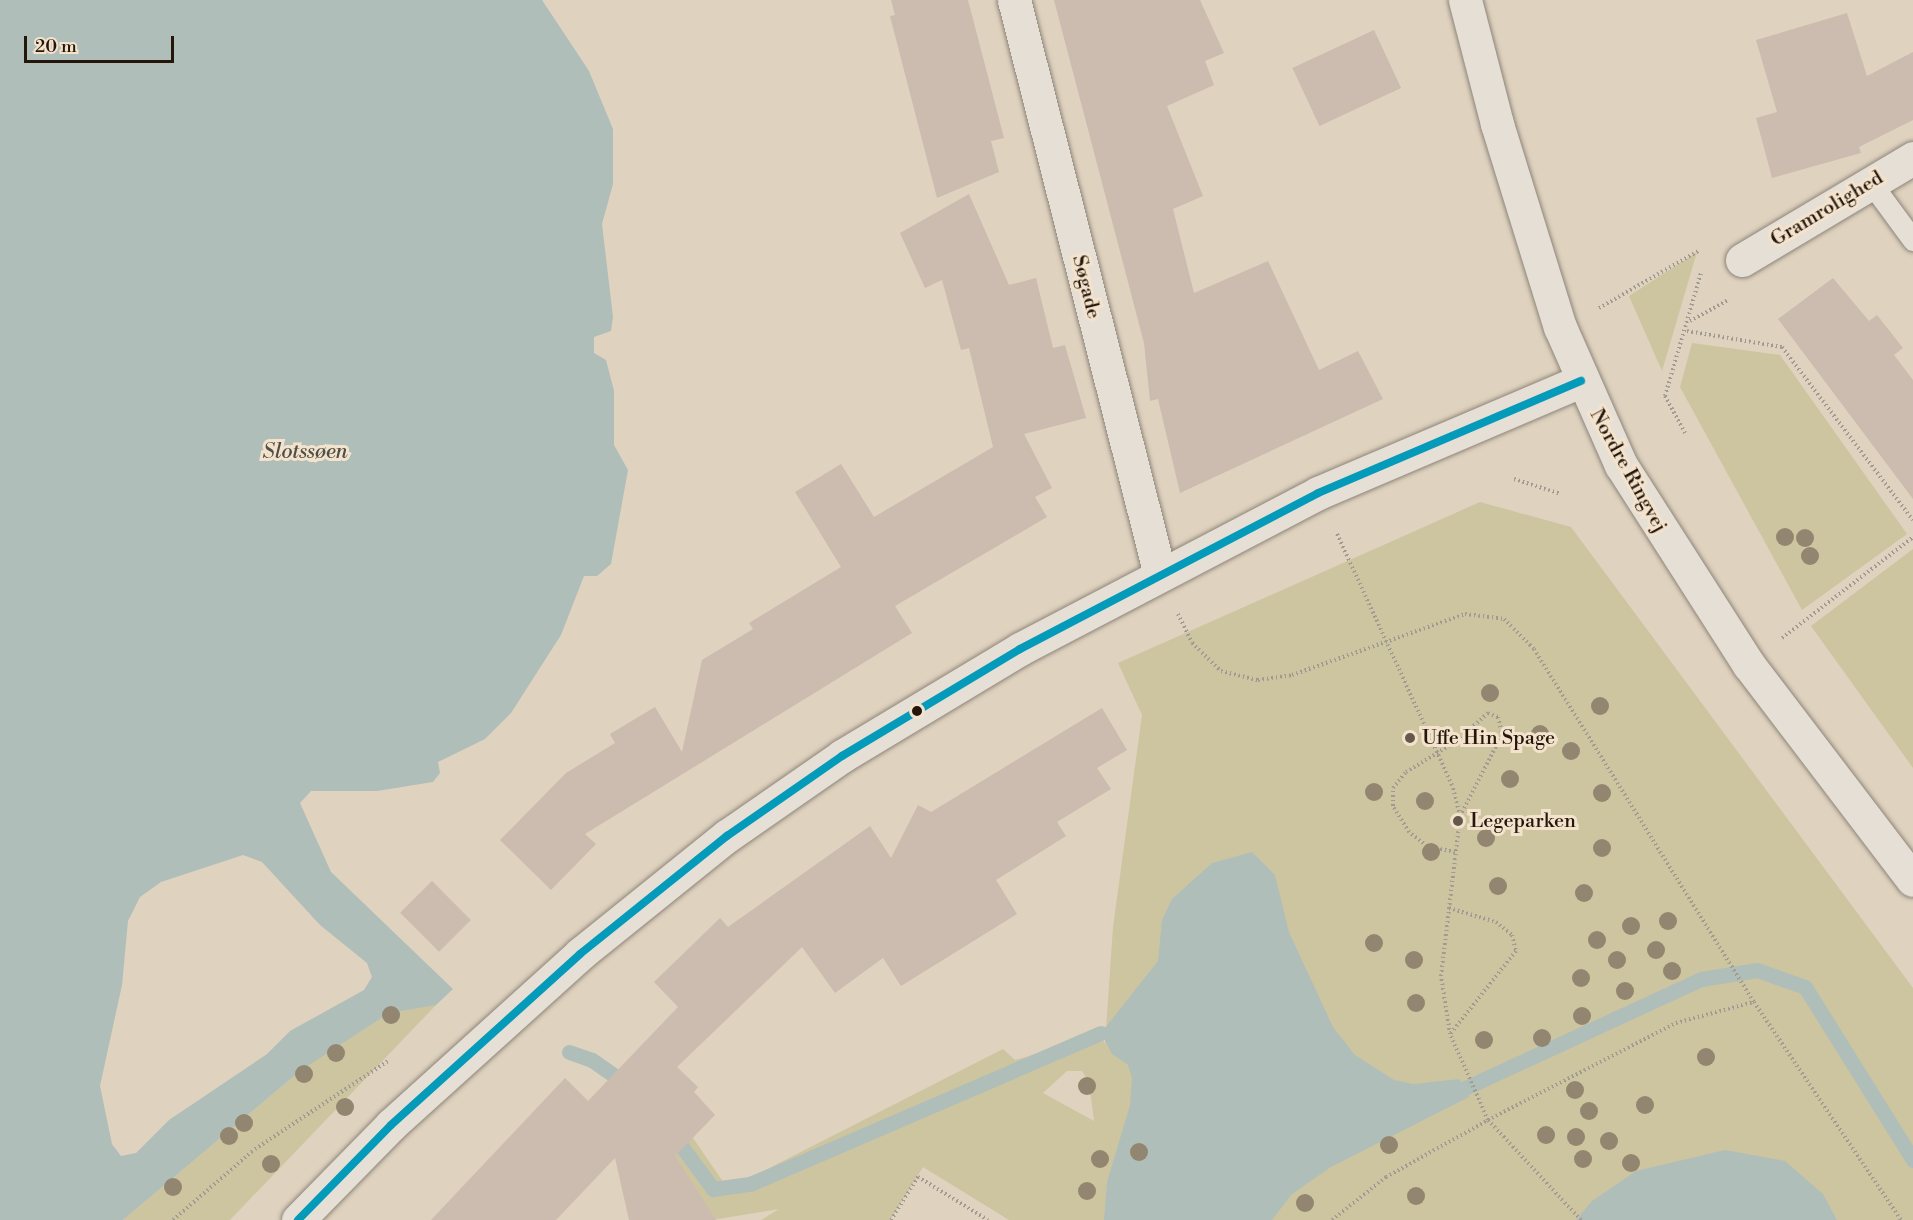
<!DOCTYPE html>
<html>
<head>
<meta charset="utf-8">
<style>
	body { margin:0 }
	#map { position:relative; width:1913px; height:1220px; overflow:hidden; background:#dfd2bf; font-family:"Libre Bodoni",serif }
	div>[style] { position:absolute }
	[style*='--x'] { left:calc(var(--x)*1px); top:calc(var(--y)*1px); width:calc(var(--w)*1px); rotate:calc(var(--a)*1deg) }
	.green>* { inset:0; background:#cdc5a0 }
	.water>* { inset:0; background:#b0beb9 }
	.stream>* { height:15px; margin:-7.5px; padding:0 7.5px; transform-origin:7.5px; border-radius:7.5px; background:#b0beb9 }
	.building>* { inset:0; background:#ccbbaf; transform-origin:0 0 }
	.path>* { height:4px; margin-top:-2px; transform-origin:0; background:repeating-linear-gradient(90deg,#a19a92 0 1.5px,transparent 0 4.5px) }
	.roads { filter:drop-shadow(0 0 2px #8e8579) drop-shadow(0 0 2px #8e8579) }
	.lane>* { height:21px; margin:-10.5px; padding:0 10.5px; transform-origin:10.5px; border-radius:10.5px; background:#e6dfd5 }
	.street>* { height:33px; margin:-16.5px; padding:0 16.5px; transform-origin:16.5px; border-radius:16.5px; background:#e6dfd5 }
	.secondary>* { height:33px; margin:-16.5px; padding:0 16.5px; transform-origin:16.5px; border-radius:16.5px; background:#e6dfd5 }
	.bus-1>* { height:8px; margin:-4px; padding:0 4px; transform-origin:4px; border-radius:4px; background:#049aba }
	.trees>* { width:18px; height:18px; margin:-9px; border-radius:50%; background:#928670 }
	.dots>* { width:16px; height:16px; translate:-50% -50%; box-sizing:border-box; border:3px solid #f3e3cd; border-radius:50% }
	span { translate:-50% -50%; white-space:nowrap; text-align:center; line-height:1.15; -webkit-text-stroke:6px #f3e3cd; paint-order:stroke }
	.street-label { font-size:20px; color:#25160b }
	.poi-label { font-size:20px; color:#25160b }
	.left { translate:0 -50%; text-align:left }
	.water-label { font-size:21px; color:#4f4e47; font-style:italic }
	.scale { position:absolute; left:24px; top:36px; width:150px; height:27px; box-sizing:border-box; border:3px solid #25160b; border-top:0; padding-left:8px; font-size:18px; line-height:21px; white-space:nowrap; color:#25160b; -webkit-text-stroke:4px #f3e3cd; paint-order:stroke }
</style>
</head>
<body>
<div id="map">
	<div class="green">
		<i style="clip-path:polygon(1697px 252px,1662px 371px,1629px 296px)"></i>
		<i style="clip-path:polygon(1692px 343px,1780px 355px,1907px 534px,1802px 610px,1680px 387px)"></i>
		<i style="clip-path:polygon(evenodd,1480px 502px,1571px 527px,1913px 988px,1913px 1220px,1009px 1220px,923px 1167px,890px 1220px,761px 1220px,779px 1209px,712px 1220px,668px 1146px,682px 1122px,728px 1189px,1003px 1049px,1015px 1060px,1101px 1035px,1105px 1044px,1113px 927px,1142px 715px,1118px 663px,1480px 502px,1067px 1071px,1082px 1071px,1089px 1082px,1094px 1121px,1043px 1093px,1067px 1071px)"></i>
		<i style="clip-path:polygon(1913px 549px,1913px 768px,1811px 626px)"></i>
		<i style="clip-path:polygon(412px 1005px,436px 1005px,230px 1220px,123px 1220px,300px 1071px,363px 1026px)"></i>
	</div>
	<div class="water">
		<i style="clip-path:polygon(evenodd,0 0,542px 0,589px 71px,613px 129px,613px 184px,602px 224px,613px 317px,611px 331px,594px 337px,594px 353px,606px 360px,614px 391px,614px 445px,628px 470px,611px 564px,597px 576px,584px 576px,561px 635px,511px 713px,485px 739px,438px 762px,440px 773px,433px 782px,377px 791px,311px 791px,300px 803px,331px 872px,453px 989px,436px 1005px,389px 1013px,300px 1071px,123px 1220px,0 1220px,0 0,243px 855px,262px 862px,320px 925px,367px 963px,372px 977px,364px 990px,290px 1031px,267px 1054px,169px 1120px,136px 1153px,121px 1156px,112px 1144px,100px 1086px,122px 985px,128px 921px,140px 897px,161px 882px,243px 855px)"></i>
		<i style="clip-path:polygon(1252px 852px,1275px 875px,1289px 932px,1333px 1027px,1355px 1055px,1394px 1080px,1413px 1084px,1460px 1079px,1469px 1097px,1331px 1167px,1292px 1194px,1272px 1220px,1104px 1220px,1107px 1182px,1130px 1105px,1132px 1078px,1128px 1065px,1112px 1054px,1101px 1033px,1158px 961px,1162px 920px,1172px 899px,1212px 863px)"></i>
		<i style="clip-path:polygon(1725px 1150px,1785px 1161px,1823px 1194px,1837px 1220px,1576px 1220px,1592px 1201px,1636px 1171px)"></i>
	</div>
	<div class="stream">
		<i style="--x:569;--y:1052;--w:24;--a:19"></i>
		<i style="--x:592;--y:1060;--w:45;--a:35.1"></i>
		<i style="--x:1465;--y:1088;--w:260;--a:-24.8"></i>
		<i style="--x:1701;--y:979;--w:57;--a:-9.1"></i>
		<i style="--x:1757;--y:970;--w:51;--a:19.5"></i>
		<i style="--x:1805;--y:987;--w:204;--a:58"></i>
		<i style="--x:671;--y:1132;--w:71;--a:53.6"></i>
		<i style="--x:713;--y:1189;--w:37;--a:-8"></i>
		<i style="--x:750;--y:1184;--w:382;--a:-23.3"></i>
	</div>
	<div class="building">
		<i style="clip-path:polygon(891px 0,968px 0,1004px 138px,991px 141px,999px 172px,937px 198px,890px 16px,895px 15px)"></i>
		<i style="clip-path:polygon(1054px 0,1200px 0,1224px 53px,1205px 61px,1214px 85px,1167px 106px,1203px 196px,1173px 209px,1194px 293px,1268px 261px,1319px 370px,1358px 351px,1383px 399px,1180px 493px,1158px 399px,1150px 401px,1144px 343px)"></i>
		<i style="clip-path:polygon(1847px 13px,1867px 76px,1913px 52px,1913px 120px,1859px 147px,1861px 153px,1772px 178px,1756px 118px,1777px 112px,1756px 40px)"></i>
		<i style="left:1374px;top:30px;width:64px;height:90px;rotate:65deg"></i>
		<i style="clip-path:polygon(969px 194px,1009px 285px,1036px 278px,1053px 348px,1065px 345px,1086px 418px,1024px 434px,1052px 488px,1035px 497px,1047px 517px,895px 606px,912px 633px,585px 834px,596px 844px,551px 890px,500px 840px,566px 773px,615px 743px,610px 734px,655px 707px,682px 752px,702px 660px,753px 629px,749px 623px,841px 567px,795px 492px,841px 464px,874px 517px,993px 447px,969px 348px,961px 350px,942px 280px,925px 288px,900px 233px)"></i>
		<i style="clip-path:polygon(1833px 278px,1869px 321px,1877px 315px,1903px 348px,1894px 355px,1913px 380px,1913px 499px,1778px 319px)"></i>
		<i style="clip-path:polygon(1102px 708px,1127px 750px,1097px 768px,1111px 789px,1057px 822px,1066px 836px,996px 880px,1017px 914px,901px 986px,883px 958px,835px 993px,802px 947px,677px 1067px,698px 1087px,694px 1092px,715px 1115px,675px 1156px,716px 1220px,629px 1220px,615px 1158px,556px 1220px,431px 1220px,565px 1078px,588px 1101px,678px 1007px,654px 982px,720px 918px,728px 927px,870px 826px,891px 858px,918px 805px,931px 812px)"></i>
		<i style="left:432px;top:881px;width:55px;height:45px;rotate:45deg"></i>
	</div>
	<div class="path">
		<i style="--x:1599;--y:308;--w:116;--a:-29.9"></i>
		<i style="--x:1690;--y:321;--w:43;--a:-28.9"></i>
		<i style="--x:1687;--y:331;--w:96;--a:9.6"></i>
		<i style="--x:1782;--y:347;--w:217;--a:52.9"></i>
		<i style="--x:1685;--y:433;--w:42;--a:-118.4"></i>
		<i style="--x:1665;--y:396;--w:128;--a:-73.7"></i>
		<i style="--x:1514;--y:479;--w:49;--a:17.7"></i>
		<i style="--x:1178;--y:614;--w:32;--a:64"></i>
		<i style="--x:1192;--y:643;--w:40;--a:44"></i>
		<i style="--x:1221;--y:671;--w:38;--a:14"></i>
		<i style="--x:1258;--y:680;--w:34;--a:-8"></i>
		<i style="--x:1292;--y:675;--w:183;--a:-19.4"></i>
		<i style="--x:1465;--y:614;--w:39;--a:7"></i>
		<i style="--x:1504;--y:619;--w:42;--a:45"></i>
		<i style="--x:1534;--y:649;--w:416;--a:58.1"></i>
		<i style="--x:1754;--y:1002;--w:263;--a:56"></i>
		<i style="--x:1782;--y:638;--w:165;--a:-37.6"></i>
		<i style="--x:1455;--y:852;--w:29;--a:-168"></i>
		<i style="--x:1427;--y:846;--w:23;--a:-142"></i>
		<i style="--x:1409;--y:832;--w:31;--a:-122"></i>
		<i style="--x:1393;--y:806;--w:18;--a:-90"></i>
		<i style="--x:1393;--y:788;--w:21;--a:-51"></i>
		<i style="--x:1406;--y:772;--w:60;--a:-31.3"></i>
		<i style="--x:1457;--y:741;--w:42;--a:-42.1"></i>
		<i style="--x:1488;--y:713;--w:11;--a:22"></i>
		<i style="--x:1498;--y:717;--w:18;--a:77"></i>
		<i style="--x:1502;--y:735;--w:91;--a:117.4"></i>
		<i style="--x:1449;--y:908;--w:49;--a:16.6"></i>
		<i style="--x:1496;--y:922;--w:21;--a:39"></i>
		<i style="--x:1512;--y:935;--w:16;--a:76"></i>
		<i style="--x:1516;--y:951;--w:105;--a:128.4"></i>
		<i style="--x:173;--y:1220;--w:108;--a:-40.9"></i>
		<i style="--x:255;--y:1149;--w:159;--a:-33.5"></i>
		<i style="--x:891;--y:1220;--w:51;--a:-57.9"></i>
		<i style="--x:918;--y:1177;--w:82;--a:31.6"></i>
		<i style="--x:1332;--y:1220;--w:69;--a:-38.5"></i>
		<i style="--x:1386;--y:1177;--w:117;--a:-29.2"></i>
		<i style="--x:1488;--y:1120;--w:94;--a:-113.8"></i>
		<i style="--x:1450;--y:1034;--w:59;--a:-98.8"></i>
		<i style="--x:1441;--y:976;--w:161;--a:-83.2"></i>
		<i style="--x:1460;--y:816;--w:32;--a:-104"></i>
		<i style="--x:1452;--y:785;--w:278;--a:-114.6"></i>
		<i style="--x:1581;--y:1220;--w:137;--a:-132.9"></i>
		<i style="--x:1488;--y:1120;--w:212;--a:-27.3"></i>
		<i style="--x:1676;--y:1023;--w:81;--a:-15.1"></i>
	</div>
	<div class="roads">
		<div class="lane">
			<i style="--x:1871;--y:183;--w:71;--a:53.6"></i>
		</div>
		<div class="street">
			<i style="--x:1014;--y:0;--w:593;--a:75.75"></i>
			<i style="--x:1742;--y:260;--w:199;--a:-30.8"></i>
		</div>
		<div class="secondary">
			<i style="--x:1465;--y:0;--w:128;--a:75.5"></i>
			<i style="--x:1497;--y:124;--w:213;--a:72.8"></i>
			<i style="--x:1560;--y:327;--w:151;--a:66.2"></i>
			<i style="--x:1621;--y:465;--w:237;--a:57.4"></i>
			<i style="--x:1749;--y:665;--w:270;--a:52.7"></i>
			<i style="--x:298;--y:1220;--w:133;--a:-45.6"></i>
			<i style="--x:391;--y:1125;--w:255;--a:-42.1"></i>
			<i style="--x:580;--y:954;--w:189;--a:-38.8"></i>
			<i style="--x:727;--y:836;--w:140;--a:-34.8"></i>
			<i style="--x:842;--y:756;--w:208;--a:-31"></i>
			<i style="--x:1020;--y:649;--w:336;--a:-27.6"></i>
			<i style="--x:1318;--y:493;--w:286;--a:-23.1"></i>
		</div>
	</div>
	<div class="bus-1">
		<i style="--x:298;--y:1220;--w:133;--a:-45.6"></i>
		<i style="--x:391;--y:1125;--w:255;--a:-42.1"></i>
		<i style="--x:580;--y:954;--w:189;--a:-38.8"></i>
		<i style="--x:727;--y:836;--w:140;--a:-34.8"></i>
		<i style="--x:842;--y:756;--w:208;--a:-31"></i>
		<i style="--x:1020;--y:649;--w:336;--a:-27.6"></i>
		<i style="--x:1318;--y:493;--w:286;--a:-23.1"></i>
	</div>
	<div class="trees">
		<i style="left:1785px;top:537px"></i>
		<i style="left:1805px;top:538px"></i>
		<i style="left:1810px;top:556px"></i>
		<i style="left:1490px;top:693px"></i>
		<i style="left:1600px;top:706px"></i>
		<i style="left:1540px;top:734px"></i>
		<i style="left:1571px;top:751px"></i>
		<i style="left:1510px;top:779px"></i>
		<i style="left:1374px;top:792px"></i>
		<i style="left:1602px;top:793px"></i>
		<i style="left:1425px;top:801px"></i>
		<i style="left:1486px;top:838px"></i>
		<i style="left:1602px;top:848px"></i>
		<i style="left:1431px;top:852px"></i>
		<i style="left:1498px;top:886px"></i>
		<i style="left:1584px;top:893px"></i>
		<i style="left:1668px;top:921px"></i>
		<i style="left:1631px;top:926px"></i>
		<i style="left:1597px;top:940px"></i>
		<i style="left:1374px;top:943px"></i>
		<i style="left:1656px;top:950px"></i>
		<i style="left:1414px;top:960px"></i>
		<i style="left:1617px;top:960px"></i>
		<i style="left:1672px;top:971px"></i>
		<i style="left:1581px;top:978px"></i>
		<i style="left:1625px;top:991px"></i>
		<i style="left:1416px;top:1003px"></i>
		<i style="left:391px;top:1015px"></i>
		<i style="left:1582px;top:1016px"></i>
		<i style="left:1542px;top:1038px"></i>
		<i style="left:1484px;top:1040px"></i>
		<i style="left:336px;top:1053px"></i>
		<i style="left:1706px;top:1057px"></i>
		<i style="left:304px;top:1074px"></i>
		<i style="left:1087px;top:1086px"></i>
		<i style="left:1575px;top:1090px"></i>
		<i style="left:1645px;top:1105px"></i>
		<i style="left:345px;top:1107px"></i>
		<i style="left:1589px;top:1111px"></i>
		<i style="left:244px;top:1123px"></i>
		<i style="left:1546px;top:1135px"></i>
		<i style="left:229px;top:1136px"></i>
		<i style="left:1576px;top:1137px"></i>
		<i style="left:1609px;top:1141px"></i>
		<i style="left:1389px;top:1145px"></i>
		<i style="left:1139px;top:1152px"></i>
		<i style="left:1100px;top:1159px"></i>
		<i style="left:1583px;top:1159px"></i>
		<i style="left:1631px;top:1163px"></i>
		<i style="left:271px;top:1164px"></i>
		<i style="left:173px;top:1187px"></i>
		<i style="left:1087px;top:1191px"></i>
		<i style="left:1416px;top:1196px"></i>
		<i style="left:1305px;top:1203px"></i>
	</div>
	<div class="dots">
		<i style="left:917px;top:711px;background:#25160b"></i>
		<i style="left:1410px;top:738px;background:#66584a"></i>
		<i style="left:1458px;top:821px;background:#66584a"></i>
	</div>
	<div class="street-label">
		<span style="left:1827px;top:209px;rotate:-31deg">Gramrolighed</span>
		<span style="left:1086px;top:287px;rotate:76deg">Søgade</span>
		<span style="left:1628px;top:471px;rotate:61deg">Nordre Ringvej</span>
	</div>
	<div class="poi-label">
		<span class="left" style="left:1422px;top:738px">Uffe Hin Spage</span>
		<span class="left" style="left:1470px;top:821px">Legeparken</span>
	</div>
	<div class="water-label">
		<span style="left:305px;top:452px">Slotssøen</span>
	</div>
	<div class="scale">20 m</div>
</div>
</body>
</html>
